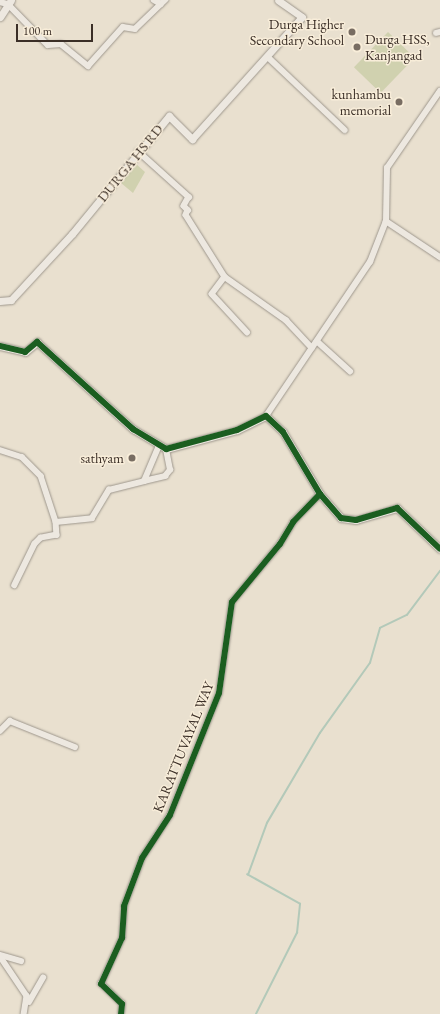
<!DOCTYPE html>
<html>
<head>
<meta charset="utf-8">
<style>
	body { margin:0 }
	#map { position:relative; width:440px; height:1014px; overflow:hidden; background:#e9e0cf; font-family:"EB Garamond",serif }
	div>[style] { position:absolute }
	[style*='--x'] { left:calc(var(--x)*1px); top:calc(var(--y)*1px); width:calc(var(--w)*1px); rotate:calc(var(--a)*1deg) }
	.green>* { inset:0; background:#d0d1af; transform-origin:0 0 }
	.stream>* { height:1.5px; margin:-0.75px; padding:0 0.75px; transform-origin:0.75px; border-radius:0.75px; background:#b3c9b9 }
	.roads { filter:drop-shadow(0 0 1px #9e978d) drop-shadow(0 0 1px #9e978d) }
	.minor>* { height:5.5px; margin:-2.75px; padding:0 2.75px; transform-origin:2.75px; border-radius:2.75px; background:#ede8e0 }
	.tertiary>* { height:7px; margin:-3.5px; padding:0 3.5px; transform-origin:3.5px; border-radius:3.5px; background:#ede8e0 }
	.cycleway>* { height:6px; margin:-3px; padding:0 3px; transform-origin:3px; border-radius:3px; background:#1b5e20 }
	.dots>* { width:11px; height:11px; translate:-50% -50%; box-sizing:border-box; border:2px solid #f8edd9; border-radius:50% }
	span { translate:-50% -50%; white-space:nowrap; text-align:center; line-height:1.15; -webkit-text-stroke:3px #f8edd9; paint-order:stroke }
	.poi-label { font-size:14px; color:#3b2f27 }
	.right { translate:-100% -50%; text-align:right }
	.left { translate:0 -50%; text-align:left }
	.street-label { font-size:14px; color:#3b2f27 }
	.scale { position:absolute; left:16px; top:24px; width:77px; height:18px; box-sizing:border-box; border:2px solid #3b2f27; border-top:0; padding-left:5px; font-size:12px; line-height:14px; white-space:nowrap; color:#3b2f27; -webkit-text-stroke:3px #f8edd9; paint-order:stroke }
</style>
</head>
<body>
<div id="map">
	<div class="green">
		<i style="left:388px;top:32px;width:37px;height:49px;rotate:44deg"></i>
		<i style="clip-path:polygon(135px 163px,145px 172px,133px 193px,121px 183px)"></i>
	</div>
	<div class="stream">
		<i style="--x:256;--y:1014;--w:91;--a:-63.2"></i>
		<i style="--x:297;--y:933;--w:29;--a:-84"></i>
		<i style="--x:300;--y:904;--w:60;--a:-150.9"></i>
		<i style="--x:248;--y:875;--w:55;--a:-69.9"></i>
		<i style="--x:267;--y:823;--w:104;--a:-59.5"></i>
		<i style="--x:320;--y:733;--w:86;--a:-54.5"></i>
		<i style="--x:370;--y:663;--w:36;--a:-74"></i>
		<i style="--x:380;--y:628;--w:30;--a:-26"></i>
		<i style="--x:407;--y:615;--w:55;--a:-53.1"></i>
	</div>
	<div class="roads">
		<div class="minor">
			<i style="--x:154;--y:0;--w:8;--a:30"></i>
			<i style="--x:0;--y:2;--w:8;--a:14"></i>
			<i style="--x:8;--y:4;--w:57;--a:45.7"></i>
			<i style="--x:48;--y:45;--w:13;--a:-4"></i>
			<i style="--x:61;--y:44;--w:35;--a:39"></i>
			<i style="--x:88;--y:66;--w:52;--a:-48.1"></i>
			<i style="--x:123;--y:27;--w:12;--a:9"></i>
			<i style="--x:135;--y:29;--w:42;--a:-44"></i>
			<i style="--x:436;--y:33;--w:4;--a:-14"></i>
			<i style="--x:268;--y:57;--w:106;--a:43.5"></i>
			<i style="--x:138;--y:151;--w:69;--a:42"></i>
			<i style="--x:189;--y:197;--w:10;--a:119"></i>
			<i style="--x:184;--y:206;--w:6;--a:45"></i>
			<i style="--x:188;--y:210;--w:5;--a:112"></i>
			<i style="--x:186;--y:215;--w:73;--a:57.8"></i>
			<i style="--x:225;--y:277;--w:75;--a:35.2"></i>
			<i style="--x:286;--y:320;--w:38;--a:47"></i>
			<i style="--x:386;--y:221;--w:65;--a:33.7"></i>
			<i style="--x:225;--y:277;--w:21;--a:127"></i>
			<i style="--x:212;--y:294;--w:52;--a:47.4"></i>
			<i style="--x:317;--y:341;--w:45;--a:42.3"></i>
			<i style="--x:266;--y:416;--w:186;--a:-56"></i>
			<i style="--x:370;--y:262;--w:44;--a:-68.7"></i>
			<i style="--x:386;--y:221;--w:53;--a:-88.9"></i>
			<i style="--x:387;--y:168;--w:93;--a:-55.5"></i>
			<i style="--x:0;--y:450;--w:23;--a:18"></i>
			<i style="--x:22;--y:457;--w:27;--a:45"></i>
			<i style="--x:41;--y:476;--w:48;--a:71.9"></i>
			<i style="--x:56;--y:522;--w:13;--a:86"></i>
			<i style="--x:57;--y:535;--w:16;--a:169"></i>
			<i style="--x:41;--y:538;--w:8;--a:135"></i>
			<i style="--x:35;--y:544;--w:46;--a:116"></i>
			<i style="--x:144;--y:481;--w:22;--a:-13"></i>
			<i style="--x:165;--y:476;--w:8;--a:-50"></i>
			<i style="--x:170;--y:470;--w:21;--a:-101"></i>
			<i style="--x:56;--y:522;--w:36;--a:-6"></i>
			<i style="--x:92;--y:518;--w:33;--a:-59"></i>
			<i style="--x:109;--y:490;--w:36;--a:-14"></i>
			<i style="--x:144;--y:481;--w:38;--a:-67"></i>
			<i style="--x:0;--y:731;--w:14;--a:-45"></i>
			<i style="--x:10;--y:721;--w:70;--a:21.8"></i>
			<i style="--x:0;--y:955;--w:22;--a:16"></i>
			<i style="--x:0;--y:956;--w:48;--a:56"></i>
			<i style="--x:27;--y:996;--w:18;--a:99"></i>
			<i style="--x:29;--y:1002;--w:28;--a:-60"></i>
			<i style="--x:121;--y:1014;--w:10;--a:-84"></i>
			<i style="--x:122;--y:1004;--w:29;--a:-136"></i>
			<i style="--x:101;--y:984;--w:51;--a:-65.5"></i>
			<i style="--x:122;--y:938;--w:32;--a:-86"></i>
			<i style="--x:124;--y:906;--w:51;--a:-69.4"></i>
			<i style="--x:142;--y:858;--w:51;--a:-56.9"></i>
			<i style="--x:170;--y:815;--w:131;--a:-68.1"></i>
			<i style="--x:219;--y:693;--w:92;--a:-81.9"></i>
			<i style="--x:232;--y:602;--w:75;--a:-50.4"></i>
			<i style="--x:280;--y:544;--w:26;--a:-59"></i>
			<i style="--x:293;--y:522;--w:39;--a:-46"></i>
		</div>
		<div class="tertiary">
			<i style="--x:0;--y:17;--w:20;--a:-57"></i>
			<i style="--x:0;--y:301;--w:11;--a:-5"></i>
			<i style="--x:11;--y:300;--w:90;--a:-47.3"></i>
			<i style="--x:72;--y:234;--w:153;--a:-50.6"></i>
			<i style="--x:169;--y:116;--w:33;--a:45"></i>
			<i style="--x:192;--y:139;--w:164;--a:-48"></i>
			<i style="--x:302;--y:17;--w:29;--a:-145"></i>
			<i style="--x:0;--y:346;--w:26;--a:13"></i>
			<i style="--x:25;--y:352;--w:16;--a:-40"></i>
			<i style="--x:37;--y:342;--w:130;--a:42.2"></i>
			<i style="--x:133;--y:429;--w:39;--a:31"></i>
			<i style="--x:166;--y:449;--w:73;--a:-15"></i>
			<i style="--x:237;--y:430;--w:32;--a:-26"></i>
			<i style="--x:266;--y:416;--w:23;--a:43"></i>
			<i style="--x:283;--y:432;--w:72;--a:59.2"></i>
			<i style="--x:320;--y:494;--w:32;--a:49"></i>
			<i style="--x:341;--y:518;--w:15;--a:8"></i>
			<i style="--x:356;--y:520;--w:43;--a:-16.3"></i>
			<i style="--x:397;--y:508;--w:59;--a:43.6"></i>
		</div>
	</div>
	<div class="cycleway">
		<i style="--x:0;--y:346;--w:26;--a:13"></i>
		<i style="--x:25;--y:352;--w:16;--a:-40"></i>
		<i style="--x:37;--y:342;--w:130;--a:42.2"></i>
		<i style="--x:133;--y:429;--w:39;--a:31"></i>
		<i style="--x:166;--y:449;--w:73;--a:-15"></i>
		<i style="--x:237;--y:430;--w:32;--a:-26"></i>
		<i style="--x:266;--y:416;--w:23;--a:43"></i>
		<i style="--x:283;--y:432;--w:72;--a:59.2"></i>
		<i style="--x:320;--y:494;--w:32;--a:49"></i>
		<i style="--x:341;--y:518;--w:15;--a:8"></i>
		<i style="--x:356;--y:520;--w:43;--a:-16.3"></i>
		<i style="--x:397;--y:508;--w:59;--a:43.6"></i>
		<i style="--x:121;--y:1014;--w:10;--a:-84"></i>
		<i style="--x:122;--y:1004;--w:29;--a:-136"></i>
		<i style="--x:101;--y:984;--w:51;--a:-65.5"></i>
		<i style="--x:122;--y:938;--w:32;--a:-86"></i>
		<i style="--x:124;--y:906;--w:51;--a:-69.4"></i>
		<i style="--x:142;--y:858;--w:51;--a:-56.9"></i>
		<i style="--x:170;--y:815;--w:131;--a:-68.1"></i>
		<i style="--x:219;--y:693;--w:92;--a:-81.9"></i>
		<i style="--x:232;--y:602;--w:75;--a:-50.4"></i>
		<i style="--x:280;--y:544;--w:26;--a:-59"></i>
		<i style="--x:293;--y:522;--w:39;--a:-46"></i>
	</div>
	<div class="dots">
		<i style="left:352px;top:32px;background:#786d62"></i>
		<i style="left:357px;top:47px;background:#786d62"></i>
		<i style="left:399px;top:102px;background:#786d62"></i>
		<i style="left:132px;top:458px;background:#786d62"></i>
	</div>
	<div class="poi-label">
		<span class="right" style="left:344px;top:32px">Durga Higher<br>Secondary School</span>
		<span class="left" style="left:365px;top:47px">Durga HSS,<br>Kanjangad</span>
		<span class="right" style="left:391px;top:102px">kunhambu<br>memorial</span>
		<span class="right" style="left:124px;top:458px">sathyam</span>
	</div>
	<div class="street-label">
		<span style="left:130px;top:163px;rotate:-51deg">DURGA HS RD</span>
		<span style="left:183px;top:747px;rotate:-68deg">KARATTUVAYAL WAY</span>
	</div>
	<div class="scale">100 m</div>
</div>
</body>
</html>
